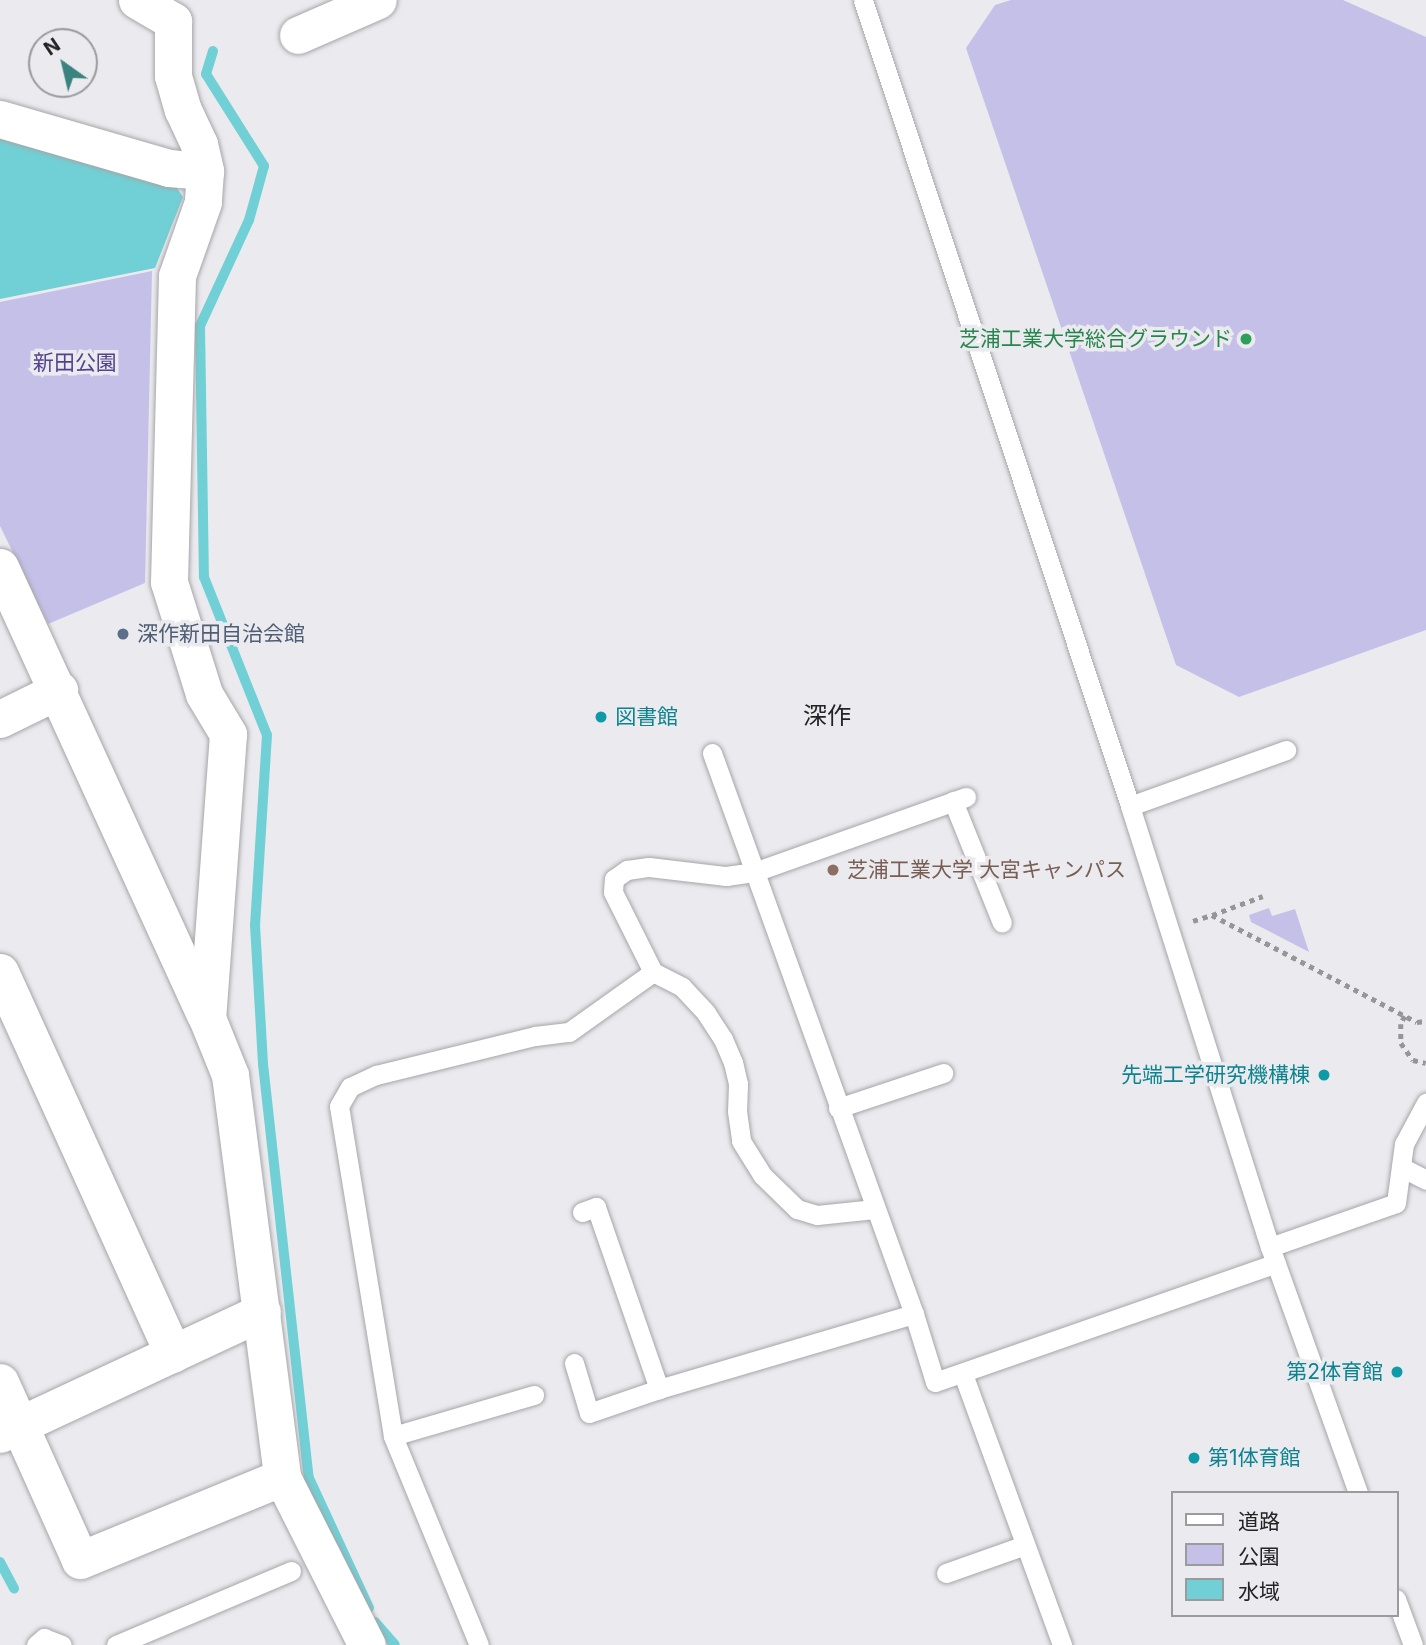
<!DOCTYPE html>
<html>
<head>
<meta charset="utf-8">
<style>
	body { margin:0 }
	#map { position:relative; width:1426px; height:1645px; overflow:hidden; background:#ebebef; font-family:Inter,"Noto Sans JP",sans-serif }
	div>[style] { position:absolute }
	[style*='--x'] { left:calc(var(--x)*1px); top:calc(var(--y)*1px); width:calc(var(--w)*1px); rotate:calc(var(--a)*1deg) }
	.green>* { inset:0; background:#c5c0e8 }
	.water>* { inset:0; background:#71d0d5 }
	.stream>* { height:10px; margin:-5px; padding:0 5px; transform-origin:5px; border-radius:5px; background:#71d0d5 }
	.path>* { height:4.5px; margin-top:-2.25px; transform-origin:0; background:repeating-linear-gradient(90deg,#969699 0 5px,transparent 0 10px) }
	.roads { filter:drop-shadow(0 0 2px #a6a5a9) drop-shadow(0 0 2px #a6a5a9) }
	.service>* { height:19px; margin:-9.5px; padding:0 9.5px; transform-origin:9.5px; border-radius:9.5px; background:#fff }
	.minor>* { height:37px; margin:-18.5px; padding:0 18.5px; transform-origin:18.5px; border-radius:18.5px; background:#fff }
	.dots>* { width:19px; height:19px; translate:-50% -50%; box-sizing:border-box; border:4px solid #ebebef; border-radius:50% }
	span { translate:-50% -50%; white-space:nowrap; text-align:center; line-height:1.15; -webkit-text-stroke:7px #ebebef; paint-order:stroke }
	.leisure-label { font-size:21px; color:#27864d }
	.right { translate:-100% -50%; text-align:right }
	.park-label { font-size:21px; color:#53428d }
	.service-label { font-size:21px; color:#4e5e75 }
	.left { translate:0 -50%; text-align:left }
	.culture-label { font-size:21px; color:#0d838f }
	.education-label { font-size:21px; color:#785e54 }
	.quarter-label { font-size:24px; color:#232324 }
	.legend { position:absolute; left:1171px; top:1491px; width:228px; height:126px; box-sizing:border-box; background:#ebebef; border:2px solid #9b9b9e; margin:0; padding:9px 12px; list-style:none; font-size:21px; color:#232324 }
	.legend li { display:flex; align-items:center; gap:14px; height:35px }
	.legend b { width:35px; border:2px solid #9b9b9e }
	.north { position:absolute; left:28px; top:28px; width:70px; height:70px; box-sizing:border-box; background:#ebebef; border:2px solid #9b9b9e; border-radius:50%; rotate:326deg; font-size:19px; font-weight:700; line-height:28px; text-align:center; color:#232324 }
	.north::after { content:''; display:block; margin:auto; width:24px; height:32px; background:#3b8380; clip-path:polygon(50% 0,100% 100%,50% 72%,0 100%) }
</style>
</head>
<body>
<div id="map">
	<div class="green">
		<i style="clip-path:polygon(1011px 0,1343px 0,1426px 37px,1426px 630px,1239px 697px,1176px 665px,966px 48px,995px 5px)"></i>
		<i style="clip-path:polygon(152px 271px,145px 583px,48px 624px,0 526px,0 302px)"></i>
		<i style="clip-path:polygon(1269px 908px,1272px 916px,1295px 909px,1309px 952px,1251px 922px,1249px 915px)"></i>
	</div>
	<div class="water">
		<i style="clip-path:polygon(0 130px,171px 179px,183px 197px,155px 268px,0 299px)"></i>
	</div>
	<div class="stream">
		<i style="--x:213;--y:51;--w:24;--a:107"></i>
		<i style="--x:206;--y:74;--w:109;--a:57.8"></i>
		<i style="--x:264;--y:166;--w:56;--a:105.5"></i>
		<i style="--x:249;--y:220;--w:117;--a:114.8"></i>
		<i style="--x:200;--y:326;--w:251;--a:89.1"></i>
		<i style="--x:204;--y:577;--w:170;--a:68.3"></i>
		<i style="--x:267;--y:735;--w:190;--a:93.6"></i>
		<i style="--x:255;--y:925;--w:139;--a:86.7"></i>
		<i style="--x:263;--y:1064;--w:417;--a:83.7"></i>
		<i style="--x:309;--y:1478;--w:143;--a:65.2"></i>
		<i style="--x:0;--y:1562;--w:30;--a:62"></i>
		<i style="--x:375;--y:1622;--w:30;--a:49"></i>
	</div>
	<div class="path">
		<i style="--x:1212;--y:915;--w:54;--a:-20.4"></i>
		<i style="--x:1193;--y:921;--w:20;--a:-18"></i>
		<i style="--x:1212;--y:915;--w:231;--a:27.6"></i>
		<i style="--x:1417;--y:1022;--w:9;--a:-6"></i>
		<i style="--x:1405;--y:1016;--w:9;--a:117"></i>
		<i style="--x:1401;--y:1024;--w:19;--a:90"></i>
		<i style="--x:1401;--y:1043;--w:21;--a:55"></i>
		<i style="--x:1413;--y:1060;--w:13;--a:13"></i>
	</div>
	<div class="roads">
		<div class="service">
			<i style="--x:863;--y:0;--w:849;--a:71.67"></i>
			<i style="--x:1130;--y:806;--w:463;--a:72.4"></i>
			<i style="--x:1270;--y:1247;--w:261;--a:70.3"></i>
			<i style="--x:712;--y:753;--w:596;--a:70.2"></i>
			<i style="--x:914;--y:1314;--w:71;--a:72.8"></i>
			<i style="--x:935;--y:1382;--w:361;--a:-19.2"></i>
			<i style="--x:953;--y:801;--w:131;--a:68.1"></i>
			<i style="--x:1130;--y:806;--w:166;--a:-19.7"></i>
			<i style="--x:653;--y:972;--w:89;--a:-116.6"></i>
			<i style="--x:613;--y:892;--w:13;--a:-86"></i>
			<i style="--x:614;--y:879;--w:16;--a:-35"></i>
			<i style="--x:627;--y:870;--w:22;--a:-8"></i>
			<i style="--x:649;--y:867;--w:78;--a:6.7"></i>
			<i style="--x:726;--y:876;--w:28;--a:-8"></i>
			<i style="--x:754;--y:872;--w:225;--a:-19.5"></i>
			<i style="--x:838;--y:1108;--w:111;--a:-18.4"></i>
			<i style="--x:1401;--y:1167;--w:28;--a:27"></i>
			<i style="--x:582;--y:1212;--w:15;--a:-20"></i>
			<i style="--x:596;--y:1207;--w:193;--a:70.9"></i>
			<i style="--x:659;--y:1389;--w:266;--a:-16.4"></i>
			<i style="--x:1270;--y:1247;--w:133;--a:-19.2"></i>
			<i style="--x:1396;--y:1203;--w:60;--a:-82.3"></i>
			<i style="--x:1404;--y:1144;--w:47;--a:-61.8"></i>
			<i style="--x:574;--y:1363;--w:52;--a:73.3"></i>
			<i style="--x:589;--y:1413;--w:74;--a:-18.9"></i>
			<i style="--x:963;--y:1374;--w:289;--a:69.9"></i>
			<i style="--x:393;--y:1436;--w:147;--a:-16.2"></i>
			<i style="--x:946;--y:1573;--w:84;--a:-19.5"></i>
			<i style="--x:1396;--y:1599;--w:49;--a:69.7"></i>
			<i style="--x:36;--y:1645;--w:11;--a:-41"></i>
			<i style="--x:44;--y:1638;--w:19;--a:21"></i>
			<i style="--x:116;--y:1645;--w:190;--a:-22.9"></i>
			<i style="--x:479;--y:1645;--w:226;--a:-112.4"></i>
			<i style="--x:393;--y:1436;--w:334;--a:-99.3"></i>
			<i style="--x:339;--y:1106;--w:22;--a:-60"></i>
			<i style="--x:350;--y:1087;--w:29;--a:-25"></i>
			<i style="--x:376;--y:1075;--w:164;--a:-13.8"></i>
			<i style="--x:535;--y:1036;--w:34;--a:-7"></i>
			<i style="--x:569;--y:1032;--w:103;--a:-35.5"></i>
			<i style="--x:653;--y:972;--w:33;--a:27"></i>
			<i style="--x:682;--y:987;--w:35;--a:47"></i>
			<i style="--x:706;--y:1013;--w:31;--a:57"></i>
			<i style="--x:723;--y:1039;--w:25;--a:67"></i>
			<i style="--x:733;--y:1062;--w:23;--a:77"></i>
			<i style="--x:738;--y:1084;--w:27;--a:92"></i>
			<i style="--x:737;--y:1111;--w:30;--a:82"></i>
			<i style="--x:741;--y:1141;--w:40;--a:58"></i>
			<i style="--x:762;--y:1175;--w:49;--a:44.2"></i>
			<i style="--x:797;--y:1209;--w:21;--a:17"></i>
			<i style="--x:817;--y:1215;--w:58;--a:-5.9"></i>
		</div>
		<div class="minor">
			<i style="--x:137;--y:0;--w:42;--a:30.3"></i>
			<i style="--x:173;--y:21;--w:55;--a:90"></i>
			<i style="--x:173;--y:76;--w:35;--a:74"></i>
			<i style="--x:183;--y:110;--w:38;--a:65"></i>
			<i style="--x:199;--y:144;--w:28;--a:77"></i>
			<i style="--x:205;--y:171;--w:31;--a:94"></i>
			<i style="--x:203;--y:202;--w:78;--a:109.4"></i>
			<i style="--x:177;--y:276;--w:306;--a:91.5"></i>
			<i style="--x:169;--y:582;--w:117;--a:72.6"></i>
			<i style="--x:204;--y:694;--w:47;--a:59"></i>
			<i style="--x:228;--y:734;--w:285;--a:94.2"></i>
			<i style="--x:207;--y:1018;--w:61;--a:68"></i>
			<i style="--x:230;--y:1075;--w:405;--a:82.6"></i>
			<i style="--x:282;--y:1477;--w:188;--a:63.2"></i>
			<i style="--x:298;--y:35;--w:87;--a:-23.6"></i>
			<i style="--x:0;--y:119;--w:176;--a:16.2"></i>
			<i style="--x:169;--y:168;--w:36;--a:5"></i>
			<i style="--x:0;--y:567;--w:492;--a:65.4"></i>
			<i style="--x:0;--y:719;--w:66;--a:-26.2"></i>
			<i style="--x:0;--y:972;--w:419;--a:65.6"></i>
			<i style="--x:0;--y:1382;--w:195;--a:65.8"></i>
			<i style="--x:80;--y:1560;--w:218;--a:-22.3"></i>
			<i style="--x:0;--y:1434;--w:289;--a:-25"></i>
		</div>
	</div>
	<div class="dots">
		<i style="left:1246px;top:339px;background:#2e9e5b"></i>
		<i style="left:123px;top:634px;background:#5c6f8a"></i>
		<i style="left:601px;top:717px;background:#0f9aa8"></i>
		<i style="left:833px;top:870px;background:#8d6e63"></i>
		<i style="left:1324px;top:1075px;background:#0f9aa8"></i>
		<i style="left:1397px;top:1372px;background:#0f9aa8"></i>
		<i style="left:1194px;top:1458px;background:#0f9aa8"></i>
	</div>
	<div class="leisure-label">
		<span class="right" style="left:1232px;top:339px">芝浦工業大学総合グラウンド</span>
	</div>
	<div class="park-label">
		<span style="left:75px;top:363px">新田公園</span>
	</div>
	<div class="service-label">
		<span class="left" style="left:137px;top:634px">深作新田自治会館</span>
	</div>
	<div class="culture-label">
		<span class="left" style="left:615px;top:717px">図書館</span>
		<span class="right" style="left:1310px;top:1075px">先端工学研究機構棟</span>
		<span class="right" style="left:1383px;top:1372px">第2体育館</span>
		<span class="left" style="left:1208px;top:1458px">第1体育館</span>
	</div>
	<div class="education-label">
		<span class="left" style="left:847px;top:870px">芝浦工業大学 大宮キャンパス</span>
	</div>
	<div class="quarter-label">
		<span style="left:827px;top:716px">深作</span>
	</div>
	<ul class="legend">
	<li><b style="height:9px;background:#fff"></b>道路</li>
	<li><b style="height:19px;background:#c5c0e8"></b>公園</li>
	<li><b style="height:19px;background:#71d0d5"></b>水域</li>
	</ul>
	<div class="north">N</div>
</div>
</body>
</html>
